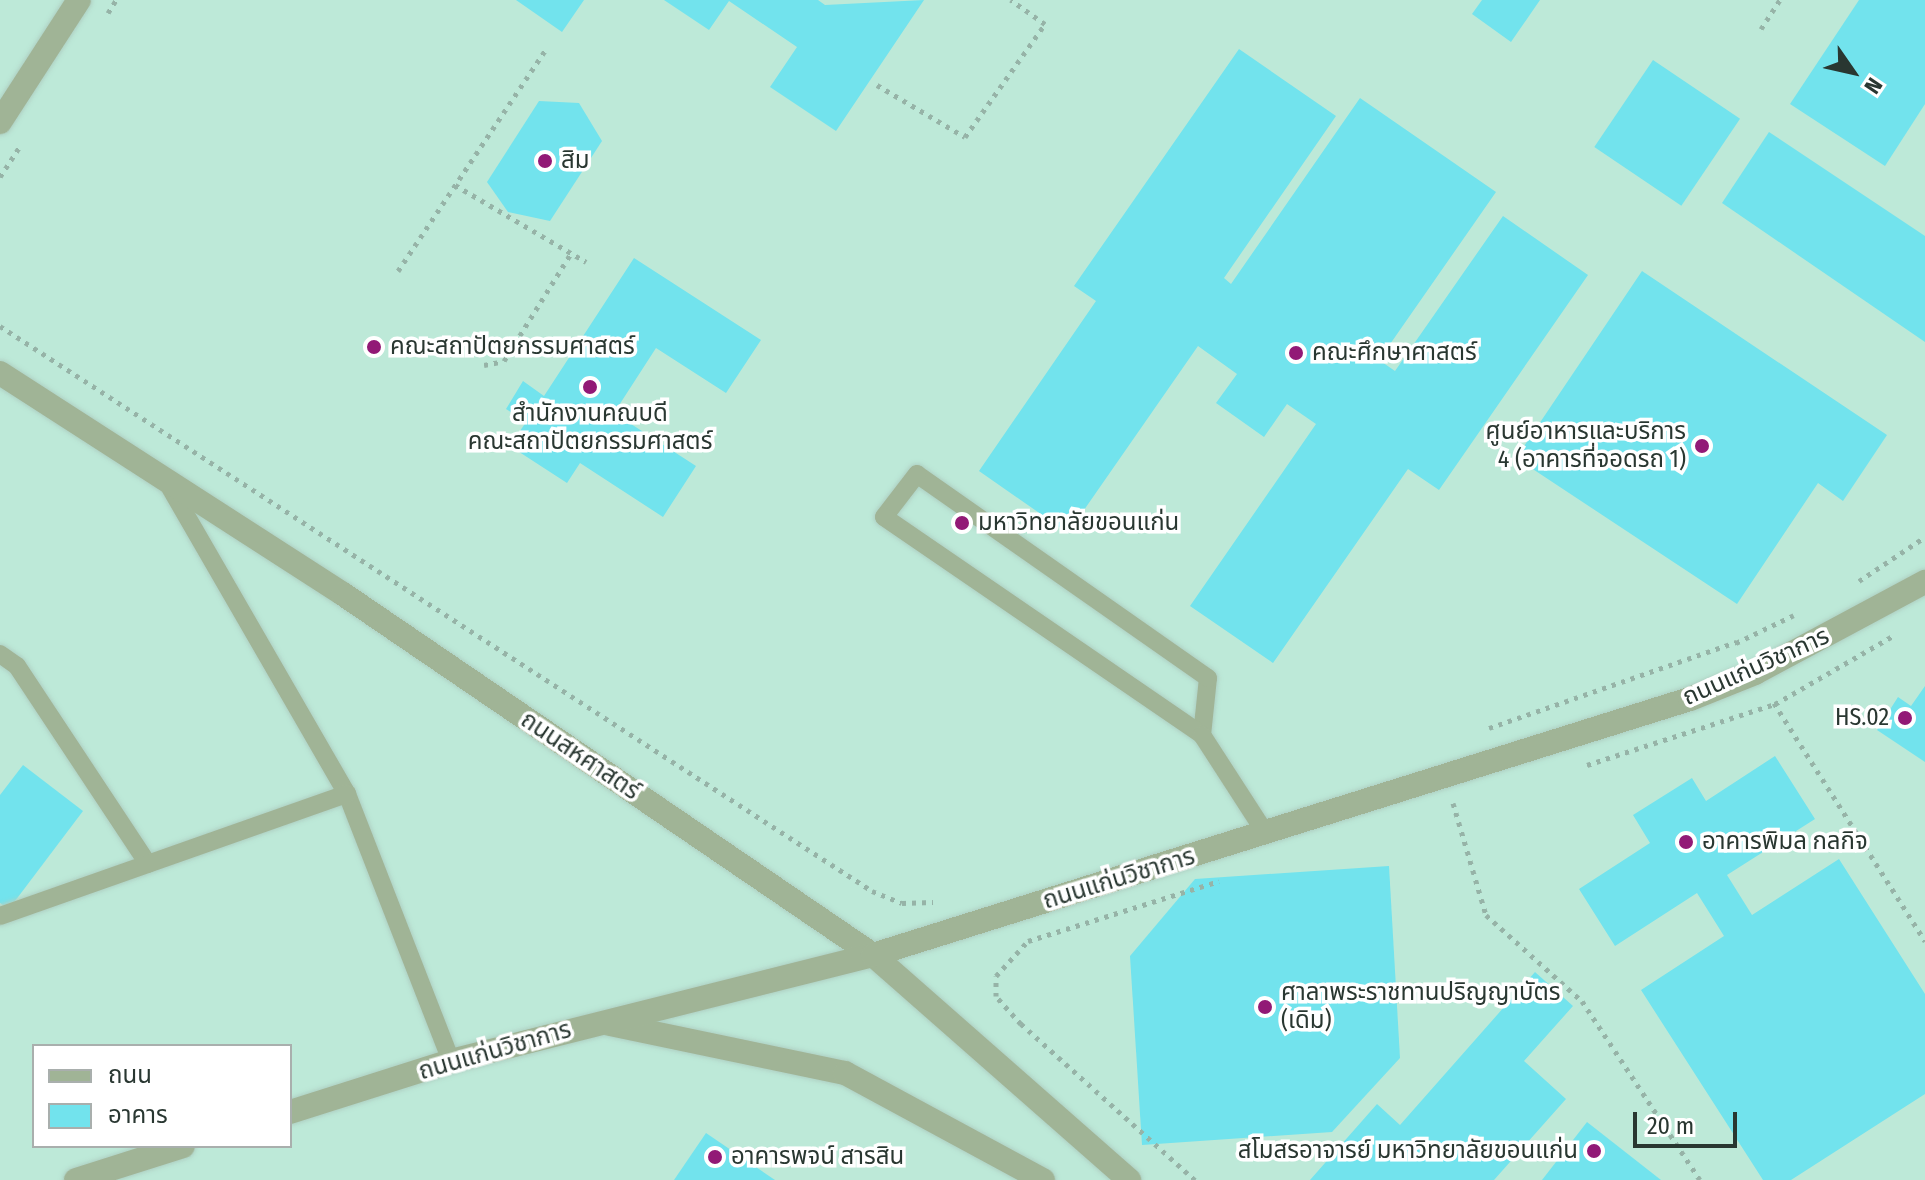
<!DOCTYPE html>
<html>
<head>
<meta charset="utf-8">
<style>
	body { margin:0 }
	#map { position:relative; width:1925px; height:1180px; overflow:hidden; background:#d1f6e7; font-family:"Fira Sans Condensed","Noto Sans Thai",sans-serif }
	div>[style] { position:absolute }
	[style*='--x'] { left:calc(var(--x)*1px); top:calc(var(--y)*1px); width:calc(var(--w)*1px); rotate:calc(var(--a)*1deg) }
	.built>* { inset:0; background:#bde9d8 }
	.building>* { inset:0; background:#72e3ed; transform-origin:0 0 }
	.path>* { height:5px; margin-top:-2.5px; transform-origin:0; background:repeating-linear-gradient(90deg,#96b3a7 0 4px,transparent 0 10px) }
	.roads { filter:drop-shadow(0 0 2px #afd0c3) drop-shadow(0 0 2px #afd0c3) }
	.lane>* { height:18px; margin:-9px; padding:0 9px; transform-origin:9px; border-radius:9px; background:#a0b496 }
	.street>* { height:24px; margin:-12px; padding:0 12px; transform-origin:12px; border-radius:12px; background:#a0b496 }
	.dots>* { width:22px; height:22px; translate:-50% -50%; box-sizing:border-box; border:4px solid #fff; border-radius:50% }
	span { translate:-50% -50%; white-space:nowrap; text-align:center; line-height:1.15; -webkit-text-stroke:7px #fff; paint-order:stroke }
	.poi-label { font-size:24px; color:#293731 }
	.left { translate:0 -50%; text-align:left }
	.right { translate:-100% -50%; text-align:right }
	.street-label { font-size:24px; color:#293731 }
	.legend { position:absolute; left:32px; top:1044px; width:260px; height:104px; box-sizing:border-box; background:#fff; border:2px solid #a9afad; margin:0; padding:10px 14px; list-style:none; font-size:24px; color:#293731 }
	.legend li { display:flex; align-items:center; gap:16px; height:40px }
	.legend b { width:40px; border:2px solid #a9afad }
	.north { position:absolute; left:1813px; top:32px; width:80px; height:80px; -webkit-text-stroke:6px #fff; paint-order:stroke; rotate:124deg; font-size:22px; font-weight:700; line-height:32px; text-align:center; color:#293731 }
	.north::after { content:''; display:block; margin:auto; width:28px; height:36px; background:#293731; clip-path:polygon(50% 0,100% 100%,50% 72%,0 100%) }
	.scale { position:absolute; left:1633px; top:1112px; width:104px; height:36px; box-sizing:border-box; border:4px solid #293731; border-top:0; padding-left:10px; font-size:24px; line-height:28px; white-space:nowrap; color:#293731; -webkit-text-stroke:6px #fff; paint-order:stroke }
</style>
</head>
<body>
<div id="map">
	<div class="built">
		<i style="clip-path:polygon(evenodd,0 0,1925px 0,1925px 1180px,0 1180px,0 0,34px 1046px,290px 1046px,290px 1146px,34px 1146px,34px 1046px)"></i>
	</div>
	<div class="building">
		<i style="clip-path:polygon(516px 0,584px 0,562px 32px)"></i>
		<i style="clip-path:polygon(664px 0,818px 0,825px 5px,924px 0,836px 131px,770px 87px,797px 47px,729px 1px,709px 30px)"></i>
		<i style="clip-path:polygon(1482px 0,1540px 0,1511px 42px,1472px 14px)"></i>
		<i style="clip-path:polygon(1859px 0,1925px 0,1925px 104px,1885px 166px,1790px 104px)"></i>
		<i style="clip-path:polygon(1239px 49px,1336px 116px,1224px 278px,1231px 284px,1360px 98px,1496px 192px,1379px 360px,1395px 371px,1503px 216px,1588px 275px,1439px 490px,1408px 469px,1273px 663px,1190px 606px,1316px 424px,1287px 404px,1264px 437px,1216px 403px,1237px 374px,1198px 346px,1068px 533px,979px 471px,1096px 301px,1074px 286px)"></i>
		<i style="left:1653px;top:60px;width:105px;height:105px;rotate:34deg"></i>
		<i style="clip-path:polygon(539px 101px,579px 103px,602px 141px,550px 221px,508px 212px,487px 182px)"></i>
		<i style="clip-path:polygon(1769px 132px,1925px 236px,1925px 342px,1722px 203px)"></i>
		<i style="clip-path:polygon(634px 258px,761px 340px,726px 393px,656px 348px,614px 413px,696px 466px,663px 517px,580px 463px,567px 483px,510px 446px,526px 422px,506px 409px,523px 381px,544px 396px)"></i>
		<i style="clip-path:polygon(1642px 271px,1887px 435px,1843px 501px,1818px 483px,1737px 604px,1516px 458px)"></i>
		<i style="clip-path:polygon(1925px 686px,1925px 762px,1877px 730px,1898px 697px,1911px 706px)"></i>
		<i style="clip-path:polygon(1775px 756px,1815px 819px,1727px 875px,1752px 915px,1839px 859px,1925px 994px,1925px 1094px,1791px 1180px,1763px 1180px,1641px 990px,1724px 936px,1697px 893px,1615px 946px,1579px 889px,1650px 843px,1633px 815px,1692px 778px,1706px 801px)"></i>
		<i style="clip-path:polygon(23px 765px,83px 811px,9px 909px,0 903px,0 795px)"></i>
		<i style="clip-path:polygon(1389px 866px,1400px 1058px,1332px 1132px,1142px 1145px,1130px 956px,1195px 879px)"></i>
		<i style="clip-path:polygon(1535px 972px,1573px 1006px,1524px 1061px,1566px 1099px,1494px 1180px,1310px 1180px,1377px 1104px,1400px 1125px)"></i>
		<i style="clip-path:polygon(1587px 1122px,1661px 1180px,1542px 1180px)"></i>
		<i style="clip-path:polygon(706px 1133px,775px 1180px,674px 1180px)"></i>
	</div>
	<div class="path">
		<i style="--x:108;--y:13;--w:15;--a:-58"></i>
		<i style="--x:1761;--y:29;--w:35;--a:-57"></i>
		<i style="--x:877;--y:85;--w:102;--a:30.6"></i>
		<i style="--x:965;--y:137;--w:138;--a:-54.7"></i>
		<i style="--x:1045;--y:24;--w:42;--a:-144.8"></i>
		<i style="--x:0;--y:177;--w:38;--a:-57"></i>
		<i style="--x:455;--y:185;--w:152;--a:30.4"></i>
		<i style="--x:398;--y:271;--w:268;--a:-56.3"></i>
		<i style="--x:0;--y:326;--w:1039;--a:32.94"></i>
		<i style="--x:872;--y:891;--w:32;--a:22"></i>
		<i style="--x:902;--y:903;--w:31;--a:-2"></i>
		<i style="--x:484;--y:365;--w:20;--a:-11"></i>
		<i style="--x:504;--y:361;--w:125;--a:-58.1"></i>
		<i style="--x:1859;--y:581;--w:79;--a:-33.7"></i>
		<i style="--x:1736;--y:643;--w:64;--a:-25.8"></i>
		<i style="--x:1774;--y:703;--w:282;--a:57.6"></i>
		<i style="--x:1489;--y:728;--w:262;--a:-19.2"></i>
		<i style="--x:1587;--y:765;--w:198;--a:-18"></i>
		<i style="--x:1775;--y:704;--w:136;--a:-30"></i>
		<i style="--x:1453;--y:803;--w:117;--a:73.6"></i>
		<i style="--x:1486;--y:915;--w:129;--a:41.9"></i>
		<i style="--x:1582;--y:1001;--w:214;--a:56.6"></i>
		<i style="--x:1195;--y:1180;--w:234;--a:-138.1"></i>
		<i style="--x:1021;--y:1024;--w:38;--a:-132"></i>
		<i style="--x:996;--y:996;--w:20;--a:-90"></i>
		<i style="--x:996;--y:976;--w:47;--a:-47.6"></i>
		<i style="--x:1028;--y:941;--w:200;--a:-17.4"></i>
	</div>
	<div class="roads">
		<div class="lane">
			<i style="--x:168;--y:484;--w:358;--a:60"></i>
			<i style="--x:347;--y:794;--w:287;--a:68.7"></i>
			<i style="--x:0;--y:654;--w:21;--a:35"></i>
			<i style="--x:17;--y:666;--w:237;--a:56.5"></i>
			<i style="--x:1202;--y:735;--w:57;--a:-84"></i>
			<i style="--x:1208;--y:678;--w:355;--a:-145"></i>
			<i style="--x:917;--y:474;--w:54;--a:127.5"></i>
			<i style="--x:884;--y:517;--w:386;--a:34.4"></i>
			<i style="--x:1202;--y:735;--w:118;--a:57.1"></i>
			<i style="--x:0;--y:916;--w:368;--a:-19.4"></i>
		</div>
		<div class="street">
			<i style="--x:0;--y:122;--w:145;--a:-57.1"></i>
			<i style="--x:0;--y:373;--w:408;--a:32.8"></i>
			<i style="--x:343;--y:594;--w:641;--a:34.26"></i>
			<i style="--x:873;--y:955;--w:341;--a:41.3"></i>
			<i style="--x:610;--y:1024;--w:240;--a:11.8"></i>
			<i style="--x:845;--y:1073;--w:225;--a:28.4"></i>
			<i style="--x:290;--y:1112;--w:169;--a:-17.6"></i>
			<i style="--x:451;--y:1061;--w:435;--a:-14.1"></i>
			<i style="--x:873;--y:955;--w:856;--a:-17.4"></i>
			<i style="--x:1690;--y:699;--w:70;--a:-21.8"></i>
			<i style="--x:1755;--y:673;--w:193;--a:-28.2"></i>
			<i style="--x:76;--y:1180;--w:112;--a:-17.6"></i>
		</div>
	</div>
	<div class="dots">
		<i style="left:545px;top:161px;background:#921976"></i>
		<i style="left:374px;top:347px;background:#921976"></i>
		<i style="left:1296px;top:353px;background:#921976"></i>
		<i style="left:590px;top:387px;background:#921976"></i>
		<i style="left:1702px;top:446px;background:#921976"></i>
		<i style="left:962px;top:523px;background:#921976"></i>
		<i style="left:1905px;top:718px;background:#921976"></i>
		<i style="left:1686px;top:842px;background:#921976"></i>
		<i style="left:1265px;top:1007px;background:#921976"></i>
		<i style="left:1594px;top:1151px;background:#921976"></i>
		<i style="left:715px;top:1157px;background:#921976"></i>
	</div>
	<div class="poi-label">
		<span class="left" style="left:561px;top:161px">สิม</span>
		<span class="left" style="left:390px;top:347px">คณะสถาปัตยกรรมศาสตร์</span>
		<span class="left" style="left:1312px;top:353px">คณะศึกษาศาสตร์</span>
		<span style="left:590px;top:428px">สำนักงานคณบดี<br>คณะสถาปัตยกรรมศาสตร์</span>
		<span class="right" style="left:1686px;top:446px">ศูนย์อาหารและบริการ<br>4 (อาคารที่จอดรถ 1)</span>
		<span class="left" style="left:978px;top:523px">มหาวิทยาลัยขอนแก่น</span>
		<span class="right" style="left:1889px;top:718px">HS.02</span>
		<span class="left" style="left:1702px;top:842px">อาคารพิมล กลกิจ</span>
		<span class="left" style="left:1281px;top:1007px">ศาลาพระราชทานปริญญาบัตร<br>(เดิม)</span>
		<span class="right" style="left:1578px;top:1151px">สโมสรอาจารย์ มหาวิทยาลัยขอนแก่น</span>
		<span class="left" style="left:731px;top:1157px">อาคารพจน์ สารสิน</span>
	</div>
	<div class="street-label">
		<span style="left:1756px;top:667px;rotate:-24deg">ถนนแก่นวิชาการ</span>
		<span style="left:580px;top:756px;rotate:34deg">ถนนสหศาสตร์</span>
		<span style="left:1119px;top:879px;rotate:-17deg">ถนนแก่นวิชาการ</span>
		<span style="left:495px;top:1051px;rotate:-16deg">ถนนแก่นวิชาการ</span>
	</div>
	<ul class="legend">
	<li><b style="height:10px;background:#a0b496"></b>ถนน</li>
	<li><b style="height:22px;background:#72e3ed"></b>อาคาร</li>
	</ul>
	<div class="north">N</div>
	<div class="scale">20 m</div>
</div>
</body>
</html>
